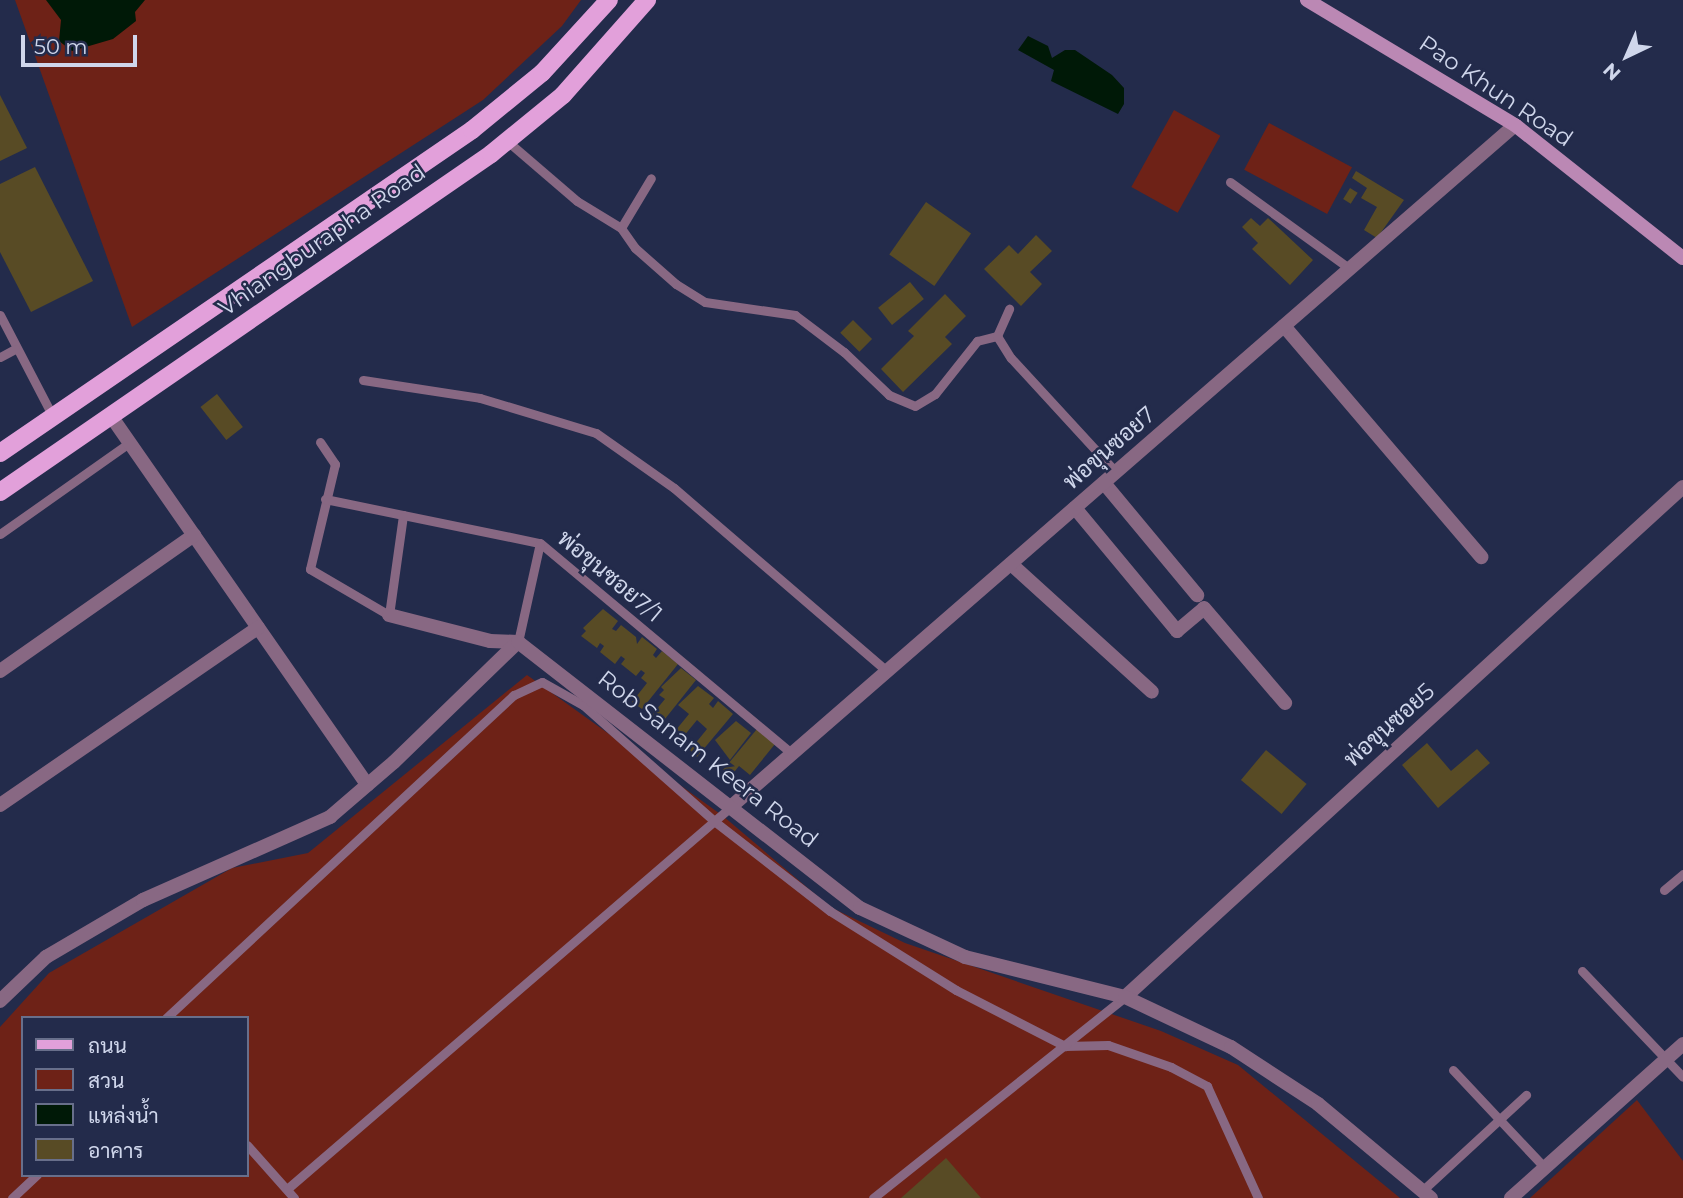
<!DOCTYPE html>
<html>
<head>
<meta charset="utf-8">
<style>
	body { margin:0 }
	#map { position:relative; width:1683px; height:1198px; overflow:hidden; background:#232b4b; font-family:Montserrat,Sarabun,sans-serif }
	div>[style] { position:absolute }
	[style*='--x'] { left:calc(var(--x)*1px); top:calc(var(--y)*1px); width:calc(var(--w)*1px); rotate:calc(var(--a)*1deg) }
	.green>* { inset:0; background:#6e2217; transform-origin:0 0 }
	.water>* { inset:0; background:#001907 }
	.building>* { inset:0; background:#584b25; transform-origin:0 0 }
	.lane>* { height:9px; margin:-4.5px; padding:0 4.5px; transform-origin:4.5px; border-radius:4.5px; background:#886883 }
	.street>* { height:14px; margin:-7px; padding:0 7px; transform-origin:7px; border-radius:7px; background:#886883 }
	.secondary>* { height:14px; margin:-7px; padding:0 7px; transform-origin:7px; border-radius:7px; background:#bb88b4 }
	.primary>* { height:18px; margin:-9px; padding:0 9px; transform-origin:9px; border-radius:9px; background:#e2a0da }
	span { translate:-50% -50%; white-space:nowrap; text-align:center; line-height:1.15; -webkit-text-stroke:5px #232b4b; paint-order:stroke }
	.street-label { font-size:23px; color:#cfd6eb }
	.legend { position:absolute; left:21px; top:1016px; width:228px; height:161px; box-sizing:border-box; background:#232b4b; border:2px solid #686f8b; margin:0; padding:9px 12px; list-style:none; font-size:21px; color:#cfd6eb }
	.legend li { display:flex; align-items:center; gap:14px; height:35px }
	.legend b { width:35px; border:2px solid #686f8b }
	.north { position:absolute; left:1592px; top:21px; width:70px; height:70px; -webkit-text-stroke:5px #232b4b; paint-order:stroke; rotate:224deg; font-size:19px; font-weight:700; line-height:28px; text-align:center; color:#cfd6eb }
	.north::after { content:''; display:block; margin:auto; width:24px; height:32px; background:#cfd6eb; clip-path:polygon(50% 0,100% 100%,50% 72%,0 100%) }
	.scale { position:absolute; left:21px; top:35px; width:116px; height:32px; box-sizing:border-box; border:4px solid #cfd6eb; border-top:0; padding-left:9px; font-size:21px; line-height:24px; white-space:nowrap; color:#cfd6eb; -webkit-text-stroke:5px #232b4b; paint-order:stroke }
</style>
</head>
<body>
<div id="map">
	<div class="green">
		<i style="clip-path:polygon(15px 0,581px 0,562px 26px,483px 100px,132px 327px)"></i>
		<i style="left:1174px;top:110px;width:53px;height:88px;rotate:29deg"></i>
		<i style="left:1269px;top:123px;width:94px;height:53px;rotate:28deg"></i>
		<i style="clip-path:polygon(evenodd,527px 675px,723px 816px,830px 907px,905px 943px,1161px 1031px,1238px 1065px,1400px 1198px,0 1198px,0 1027px,49px 973px,232px 868px,308px 853px,527px 675px,23px 1018px,247px 1018px,247px 1175px,23px 1175px,23px 1018px)"></i>
		<i style="clip-path:polygon(1637px 1100px,1683px 1161px,1683px 1198px,1530px 1198px)"></i>
	</div>
	<div class="water">
		<i style="clip-path:polygon(46px 0,145px 0,135px 12px,136px 21px,113px 39px,72px 51px,59px 41px,61px 20px)"></i>
		<i style="clip-path:polygon(1028px 36px,1048px 46px,1052px 58px,1065px 50px,1075px 50px,1112px 75px,1124px 88px,1124px 104px,1118px 114px,1051px 81px,1054px 70px,1018px 50px)"></i>
	</div>
	<div class="building">
		<i style="clip-path:polygon(0 95px,27px 148px,0 161px)"></i>
		<i style="clip-path:polygon(35px 167px,93px 281px,31px 312px,0 252px,0 184px)"></i>
		<i style="clip-path:polygon(1356px 171px,1404px 200px,1377px 238px,1364px 230px,1377px 207px,1361px 198px,1367px 188px,1352px 178px)"></i>
		<i style="left:1350px;top:188px;width:9px;height:13px;rotate:32deg"></i>
		<i style="left:926px;top:202px;width:55px;height:64px;rotate:35deg"></i>
		<i style="clip-path:polygon(1251px 218px,1260px 226px,1268px 218px,1313px 260px,1290px 285px,1252px 249px,1258px 243px,1242px 227px)"></i>
		<i style="clip-path:polygon(1036px 235px,1052px 251px,1030px 272px,1042px 284px,1021px 306px,984px 269px,1009px 245px,1018px 254px)"></i>
		<i style="left:910px;top:282px;width:22px;height:41px;rotate:51deg"></i>
		<i style="clip-path:polygon(945px 294px,966px 316px,945px 337px,952px 344px,903px 392px,881px 369px,914px 336px,908px 331px)"></i>
		<i style="left:853px;top:320px;width:27px;height:18px;rotate:45deg"></i>
		<i style="left:217px;top:394px;width:42px;height:21px;rotate:52deg"></i>
		<i style="clip-path:polygon(603px 609px,618px 621px,612px 629px,616px 631px,621px 625px,636px 637px,637px 644px,642px 637px,657px 649px,653px 655px,656px 658px,662px 651px,678px 664px,642px 709px,632px 702px,647px 683px,641px 678px,645px 673px,641px 670px,636px 676px,621px 664px,625px 659px,621px 656px,615px 664px,600px 652px,604px 646px,600px 643px,597px 648px,581px 636px,586px 631px,583px 628px)"></i>
		<i style="clip-path:polygon(681px 668px,696px 680px,661px 724px,651px 716px,665px 699px,659px 695px,664px 690px,661px 687px)"></i>
		<i style="clip-path:polygon(698px 686px,714px 698px,709px 704px,713px 708px,718px 701px,733px 714px,697px 757px,690px 750px,707px 729px,697px 720px,679px 742px,671px 736px,689px 714px,678px 705px)"></i>
		<i style="clip-path:polygon(736px 721px,751px 733px,730px 760px,715px 740px)"></i>
		<i style="clip-path:polygon(757px 729px,775px 744px,750px 775px,739px 766px,731px 776px,723px 770px)"></i>
		<i style="clip-path:polygon(1427px 743px,1451px 771px,1477px 749px,1490px 763px,1438px 808px,1402px 765px)"></i>
		<i style="left:1266px;top:750px;width:53px;height:39px;rotate:40deg"></i>
		<i style="clip-path:polygon(946px 1158px,981px 1198px,901px 1198px)"></i>
	</div>
	<div class="lane">
		<i style="--x:507;--y:141;--w:92;--a:40.6"></i>
		<i style="--x:577;--y:201;--w:52;--a:31.5"></i>
		<i style="--x:621;--y:228;--w:24;--a:55"></i>
		<i style="--x:635;--y:248;--w:55;--a:41.3"></i>
		<i style="--x:676;--y:284;--w:34;--a:32"></i>
		<i style="--x:705;--y:302;--w:91;--a:8.2"></i>
		<i style="--x:795;--y:315;--w:61;--a:37.1"></i>
		<i style="--x:844;--y:352;--w:62;--a:43.7"></i>
		<i style="--x:889;--y:395;--w:28;--a:23"></i>
		<i style="--x:915;--y:406;--w:23;--a:-31"></i>
		<i style="--x:935;--y:394;--w:68;--a:-51.6"></i>
		<i style="--x:977;--y:341;--w:21;--a:-14"></i>
		<i style="--x:1230;--y:182;--w:148;--a:35.9"></i>
		<i style="--x:621;--y:228;--w:58;--a:-59"></i>
		<i style="--x:0;--y:315;--w:115;--a:62.5"></i>
		<i style="--x:997;--y:336;--w:26;--a:58"></i>
		<i style="--x:1011;--y:358;--w:155;--a:47.4"></i>
		<i style="--x:997;--y:336;--w:30;--a:-66"></i>
		<i style="--x:0;--y:357;--w:17;--a:-28"></i>
		<i style="--x:363;--y:380;--w:118;--a:8.7"></i>
		<i style="--x:480;--y:398;--w:121;--a:16.8"></i>
		<i style="--x:596;--y:433;--w:95;--a:35.2"></i>
		<i style="--x:674;--y:488;--w:281;--a:40.7"></i>
		<i style="--x:320;--y:442;--w:27;--a:56"></i>
		<i style="--x:335;--y:464;--w:108;--a:103.4"></i>
		<i style="--x:310;--y:569;--w:91;--a:30.2"></i>
		<i style="--x:389;--y:615;--w:101;--a:-82"></i>
		<i style="--x:325;--y:499;--w:219;--a:11.6"></i>
		<i style="--x:540;--y:543;--w:329;--a:39.9"></i>
		<i style="--x:0;--y:534;--w:158;--a:-35.2"></i>
		<i style="--x:518;--y:642;--w:101;--a:-77.5"></i>
		<i style="--x:1664;--y:890;--w:25;--a:-40"></i>
		<i style="--x:1582;--y:971;--w:146;--a:46.4"></i>
		<i style="--x:166;--y:1018;--w:475;--a:-42.9"></i>
		<i style="--x:514;--y:695;--w:31;--a:-25"></i>
		<i style="--x:542;--y:682;--w:47;--a:29.3"></i>
		<i style="--x:583;--y:705;--w:175;--a:41.5"></i>
		<i style="--x:714;--y:821;--w:147;--a:37.8"></i>
		<i style="--x:830;--y:911;--w:149;--a:32.1"></i>
		<i style="--x:956;--y:990;--w:123;--a:27.2"></i>
		<i style="--x:1065;--y:1046;--w:43;--a:-1.3"></i>
		<i style="--x:1108;--y:1045;--w:67;--a:19.2"></i>
		<i style="--x:1171;--y:1067;--w:41;--a:27.8"></i>
		<i style="--x:1207;--y:1086;--w:123;--a:65.5"></i>
		<i style="--x:1453;--y:1070;--w:134;--a:46.8"></i>
		<i style="--x:247;--y:1145;--w:71;--a:48.4"></i>
		<i style="--x:287;--y:1189;--w:589;--a:-40.73"></i>
		<i style="--x:1424;--y:1189;--w:139;--a:-42.7"></i>
		<i style="--x:12;--y:1198;--w:34;--a:-43"></i>
		<i style="--x:873;--y:1198;--w:322;--a:-38.6"></i>
	</div>
	<div class="street">
		<i style="--x:1284;--y:326;--w:304;--a:49.5"></i>
		<i style="--x:111;--y:416;--w:449;--a:55.2"></i>
		<i style="--x:1104;--y:483;--w:146;--a:50.3"></i>
		<i style="--x:1075;--y:508;--w:160;--a:50.3"></i>
		<i style="--x:1177;--y:631;--w:35;--a:-40"></i>
		<i style="--x:1204;--y:608;--w:125;--a:49.5"></i>
		<i style="--x:1011;--y:564;--w:190;--a:42.2"></i>
		<i style="--x:389;--y:615;--w:104;--a:14.4"></i>
		<i style="--x:490;--y:641;--w:28;--a:2"></i>
		<i style="--x:0;--y:671;--w:237;--a:-35"></i>
		<i style="--x:0;--y:805;--w:313;--a:-34.5"></i>
		<i style="--x:733;--y:805;--w:1036;--a:-41.01"></i>
		<i style="--x:1125;--y:997;--w:756;--a:-42.43"></i>
		<i style="--x:0;--y:1001;--w:64;--a:-43.7"></i>
		<i style="--x:46;--y:957;--w:113;--a:-30.4"></i>
		<i style="--x:143;--y:900;--w:205;--a:-23.9"></i>
		<i style="--x:330;--y:817;--w:84;--a:-40.7"></i>
		<i style="--x:394;--y:762;--w:173;--a:-44.1"></i>
		<i style="--x:518;--y:642;--w:433;--a:37.9"></i>
		<i style="--x:860;--y:908;--w:116;--a:25"></i>
		<i style="--x:965;--y:957;--w:165;--a:14"></i>
		<i style="--x:1125;--y:997;--w:117;--a:25.3"></i>
		<i style="--x:1231;--y:1047;--w:104;--a:33.2"></i>
		<i style="--x:1318;--y:1104;--w:147;--a:39.8"></i>
		<i style="--x:1511;--y:1198;--w:231;--a:-41.8"></i>
	</div>
	<div class="secondary">
		<i style="--x:1307;--y:0;--w:243;--a:31"></i>
		<i style="--x:1515;--y:125;--w:214;--a:38.4"></i>
	</div>
	<div class="primary">
		<i style="--x:0;--y:453;--w:572;--a:-34.38"></i>
		<i style="--x:472;--y:130;--w:90;--a:-39.2"></i>
		<i style="--x:542;--y:73;--w:99;--a:-47.5"></i>
		<i style="--x:0;--y:492;--w:596;--a:-34.54"></i>
		<i style="--x:491;--y:154;--w:93;--a:-39.3"></i>
		<i style="--x:563;--y:95;--w:127;--a:-48.5"></i>
	</div>
	<div class="street-label">
		<span style="left:1496px;top:91px;rotate:34deg">Pao Khun Road</span>
		<span style="left:322px;top:240px;rotate:-35deg">Vhiangburapha Road</span>
		<span style="left:1109px;top:448px;rotate:-41deg">พ่อขุนซอย7</span>
		<span style="left:610px;top:576px;rotate:40deg">พ่อขุนซอย7/1</span>
		<span style="left:1389px;top:725px;rotate:-42deg">พ่อขุนซอย5</span>
		<span style="left:708px;top:759px;rotate:38deg">Rob Sanam Keera Road</span>
	</div>
	<ul class="legend">
	<li><b style="height:9px;background:#e2a0da"></b>ถนน</li>
	<li><b style="height:19px;background:#6e2217"></b>สวน</li>
	<li><b style="height:19px;background:#001907"></b>แหล่งน้ำ</li>
	<li><b style="height:19px;background:#584b25"></b>อาคาร</li>
	</ul>
	<div class="north">N</div>
	<div class="scale">50 m</div>
</div>
</body>
</html>
